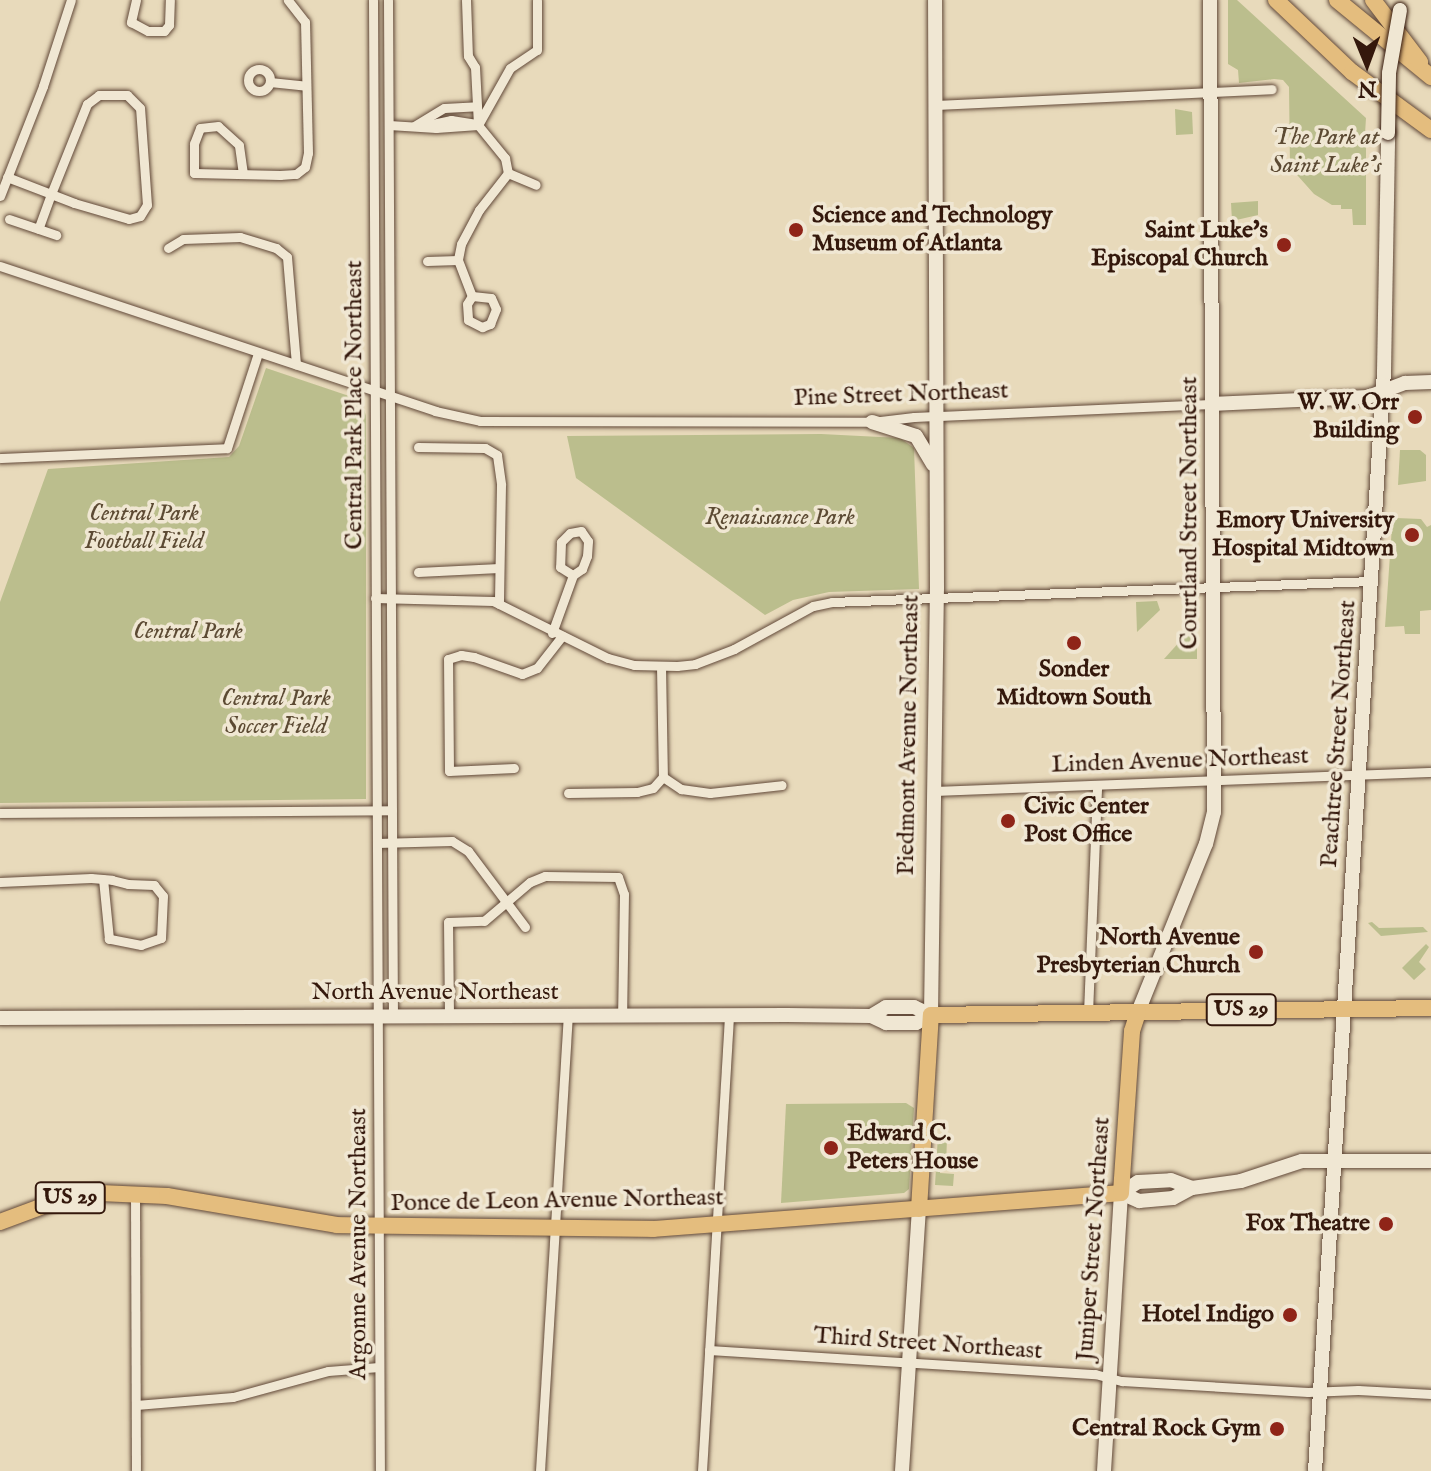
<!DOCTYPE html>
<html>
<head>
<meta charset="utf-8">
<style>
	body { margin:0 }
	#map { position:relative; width:1431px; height:1471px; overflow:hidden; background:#e8dabb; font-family:"IM FELL English",serif }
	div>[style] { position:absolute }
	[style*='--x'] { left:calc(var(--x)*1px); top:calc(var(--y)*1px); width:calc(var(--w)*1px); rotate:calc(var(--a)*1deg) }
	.green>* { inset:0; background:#bbbe8d }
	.roads { filter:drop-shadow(0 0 2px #614838) drop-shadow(0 0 2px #614838) }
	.minor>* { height:9px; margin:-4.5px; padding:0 4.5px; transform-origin:4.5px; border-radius:4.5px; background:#f0e7d3 }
	.minor>.ring { margin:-4.5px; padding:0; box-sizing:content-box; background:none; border:9px solid #f0e7d3; border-radius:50% }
	.secondary>* { height:14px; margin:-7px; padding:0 7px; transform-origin:7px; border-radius:7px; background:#f0e7d3 }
	.trunk>* { height:16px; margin:-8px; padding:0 8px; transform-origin:8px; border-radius:8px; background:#e4bd7e }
	.motorway>* { height:16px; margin:-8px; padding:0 8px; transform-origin:8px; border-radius:8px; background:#e4bd7e }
	.bridges { filter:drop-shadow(0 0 2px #34180c) drop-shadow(0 0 2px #34180c) }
	.secondary-bridge>* { height:14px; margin:-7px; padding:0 7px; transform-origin:7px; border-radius:7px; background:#f0e7d3 }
	.dots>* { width:22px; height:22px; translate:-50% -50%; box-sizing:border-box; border:4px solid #f0e7d3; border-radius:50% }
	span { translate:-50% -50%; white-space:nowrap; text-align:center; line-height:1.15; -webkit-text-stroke:7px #f0e7d3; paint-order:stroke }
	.shield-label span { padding:2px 6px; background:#f0e7d3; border:2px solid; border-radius:6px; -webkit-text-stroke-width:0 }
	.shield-label { font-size:22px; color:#34180c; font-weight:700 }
	.park-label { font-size:24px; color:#5c4a33; font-style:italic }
	.poi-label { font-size:24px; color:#34180c; font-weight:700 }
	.left { translate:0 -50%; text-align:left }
	.right { translate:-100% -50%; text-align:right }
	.street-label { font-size:24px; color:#34180c }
	.north { position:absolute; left:1327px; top:24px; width:80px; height:80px; -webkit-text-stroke:6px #f0e7d3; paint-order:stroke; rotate:179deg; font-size:22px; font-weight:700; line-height:32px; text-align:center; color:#34180c }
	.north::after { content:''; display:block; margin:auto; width:28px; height:36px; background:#34180c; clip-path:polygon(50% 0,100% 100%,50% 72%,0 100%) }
</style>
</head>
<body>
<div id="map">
	<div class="green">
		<i style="clip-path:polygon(1228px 0,1237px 0,1366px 118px,1365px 134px,1361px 136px,1366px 148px,1366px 225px,1353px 225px,1352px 209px,1341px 209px,1341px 205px,1332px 205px,1314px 194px,1290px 167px,1289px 87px,1283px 80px,1274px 79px,1239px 83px,1238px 70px,1228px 64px)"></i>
		<i style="clip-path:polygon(1175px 109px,1192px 112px,1193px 134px,1176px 135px)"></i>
		<i style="clip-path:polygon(1258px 201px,1258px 215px,1232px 221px,1231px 203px)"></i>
		<i style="clip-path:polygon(266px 368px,355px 398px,362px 403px,366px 416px,366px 799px,0 803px,0 602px,48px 469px,229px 457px,239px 446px)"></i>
		<i style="clip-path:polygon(821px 434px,900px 438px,914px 448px,919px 589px,829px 592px,793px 600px,765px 615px,576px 478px,567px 436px)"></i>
		<i style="clip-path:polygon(1400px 450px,1420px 450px,1426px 455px,1426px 481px,1398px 485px)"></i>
		<i style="clip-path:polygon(1396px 518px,1421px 519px,1427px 527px,1431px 525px,1431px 610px,1420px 611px,1420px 634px,1405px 634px,1404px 626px,1385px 627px,1392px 526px)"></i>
		<i style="clip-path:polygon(1157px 601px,1160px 610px,1137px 632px,1136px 602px)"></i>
		<i style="clip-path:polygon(1191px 629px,1197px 629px,1197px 659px,1164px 659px)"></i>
		<i style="clip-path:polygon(1372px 922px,1379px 928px,1423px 927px,1428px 932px,1381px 936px,1368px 923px)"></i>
		<i style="clip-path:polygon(1426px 944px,1429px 947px,1419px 962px,1426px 969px,1414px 980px,1402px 968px)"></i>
		<i style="clip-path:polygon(906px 1103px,914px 1108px,909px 1189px,904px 1193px,781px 1203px,786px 1104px)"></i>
		<i style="clip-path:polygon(938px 1135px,947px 1139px,946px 1165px,940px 1165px,940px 1173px,954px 1174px,953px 1186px,935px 1185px)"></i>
	</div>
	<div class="roads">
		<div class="minor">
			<i style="--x:136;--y:0;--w:23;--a:103"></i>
			<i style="--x:131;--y:22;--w:19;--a:28"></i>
			<i style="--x:148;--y:31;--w:16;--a:0"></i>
			<i style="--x:164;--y:31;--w:8;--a:-50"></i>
			<i style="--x:169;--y:25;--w:25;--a:-88"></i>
			<i style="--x:373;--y:0;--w:1471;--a:89.73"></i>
			<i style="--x:388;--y:0;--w:1017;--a:89.72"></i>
			<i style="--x:466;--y:0;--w:56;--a:88"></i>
			<i style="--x:468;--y:56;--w:13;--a:58"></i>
			<i style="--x:475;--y:67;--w:58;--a:87"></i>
			<i style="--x:478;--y:125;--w:43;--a:50.7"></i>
			<i style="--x:505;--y:158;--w:15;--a:79"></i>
			<i style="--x:508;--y:173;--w:47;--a:128.1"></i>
			<i style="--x:479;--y:210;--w:38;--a:118"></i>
			<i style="--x:461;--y:244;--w:16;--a:101"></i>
			<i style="--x:458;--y:260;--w:39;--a:69"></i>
			<i style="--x:472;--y:296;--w:9;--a:122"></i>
			<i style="--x:467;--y:304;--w:16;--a:86"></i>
			<i style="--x:468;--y:320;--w:16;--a:27"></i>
			<i style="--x:482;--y:327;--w:9;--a:-21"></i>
			<i style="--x:490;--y:324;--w:16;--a:-68"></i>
			<i style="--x:496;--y:309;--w:12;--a:-114"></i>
			<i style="--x:491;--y:298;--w:19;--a:-174"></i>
			<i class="ring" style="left:248px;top:69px;width:13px;height:13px"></i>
			<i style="--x:270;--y:82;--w:36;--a:6"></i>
			<i style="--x:935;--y:105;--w:337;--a:-2.7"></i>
			<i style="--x:389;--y:125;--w:47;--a:3.7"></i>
			<i style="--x:436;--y:128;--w:42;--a:-4.1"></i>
			<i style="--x:478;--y:125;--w:65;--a:-60.7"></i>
			<i style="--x:510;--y:68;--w:32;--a:-34"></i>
			<i style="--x:537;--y:50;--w:50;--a:-90"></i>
			<i style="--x:414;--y:126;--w:35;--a:-31"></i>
			<i style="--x:444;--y:108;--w:33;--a:-3"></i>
			<i style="--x:423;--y:126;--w:29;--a:-12"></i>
			<i style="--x:451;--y:120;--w:24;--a:9"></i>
			<i style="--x:508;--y:173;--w:30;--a:23"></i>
			<i style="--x:243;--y:174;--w:29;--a:-98"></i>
			<i style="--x:239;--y:145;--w:28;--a:-138"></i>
			<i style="--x:218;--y:126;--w:18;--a:174"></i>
			<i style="--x:200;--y:128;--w:17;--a:111"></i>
			<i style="--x:194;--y:144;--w:29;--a:90"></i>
			<i style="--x:194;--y:173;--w:86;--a:1.3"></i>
			<i style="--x:280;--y:175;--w:16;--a:-4"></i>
			<i style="--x:296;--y:174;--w:11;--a:-38"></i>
			<i style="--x:305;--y:167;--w:14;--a:-78"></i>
			<i style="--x:308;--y:153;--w:131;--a:-91.3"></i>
			<i style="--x:305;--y:22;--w:28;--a:-128"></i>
			<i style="--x:7;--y:177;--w:47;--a:21.1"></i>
			<i style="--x:51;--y:194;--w:25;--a:21"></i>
			<i style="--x:74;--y:203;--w:57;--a:16.2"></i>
			<i style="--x:129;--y:219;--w:11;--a:-15"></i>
			<i style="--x:140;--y:216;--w:13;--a:-58"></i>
			<i style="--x:147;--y:205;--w:97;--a:-94.1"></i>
			<i style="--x:140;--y:108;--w:18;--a:-135"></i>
			<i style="--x:127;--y:95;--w:28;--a:180"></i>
			<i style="--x:99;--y:95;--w:15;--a:143"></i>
			<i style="--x:87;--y:104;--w:97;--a:111.8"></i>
			<i style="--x:51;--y:194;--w:37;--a:110"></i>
			<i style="--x:0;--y:196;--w:118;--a:-68.6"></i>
			<i style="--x:43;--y:86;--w:90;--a:-72"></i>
			<i style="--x:9;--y:219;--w:50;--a:18.8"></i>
			<i style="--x:168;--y:248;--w:17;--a:-31"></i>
			<i style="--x:183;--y:239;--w:57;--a:-2"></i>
			<i style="--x:240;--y:237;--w:38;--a:17"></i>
			<i style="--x:276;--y:248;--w:14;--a:39"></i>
			<i style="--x:287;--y:257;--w:108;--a:85.2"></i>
			<i style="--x:427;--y:261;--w:31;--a:-2"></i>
			<i style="--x:0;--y:266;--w:459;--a:18.4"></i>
			<i style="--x:435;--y:411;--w:46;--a:12.5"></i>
			<i style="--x:480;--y:421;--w:392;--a:0.1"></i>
			<i style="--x:872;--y:422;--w:42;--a:-6.8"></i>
			<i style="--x:914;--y:417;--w:297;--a:-2.5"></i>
			<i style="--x:418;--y:447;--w:67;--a:0.9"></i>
			<i style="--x:485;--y:448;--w:14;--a:30"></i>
			<i style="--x:497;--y:455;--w:30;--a:82"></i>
			<i style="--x:501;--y:485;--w:119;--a:91"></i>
			<i style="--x:0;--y:458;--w:227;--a:-2.5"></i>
			<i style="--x:227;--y:448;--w:100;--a:-71.9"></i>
			<i style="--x:418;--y:572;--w:81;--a:-2.8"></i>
			<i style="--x:375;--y:598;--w:118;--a:1.5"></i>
			<i style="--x:493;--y:601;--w:128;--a:26.4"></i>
			<i style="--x:608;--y:658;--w:27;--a:15"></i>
			<i style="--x:634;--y:665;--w:43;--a:1.3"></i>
			<i style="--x:677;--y:666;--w:18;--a:-6"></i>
			<i style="--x:695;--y:664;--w:42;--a:-21"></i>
			<i style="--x:734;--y:649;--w:90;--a:-28.6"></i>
			<i style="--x:813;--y:606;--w:19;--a:-12"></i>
			<i style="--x:832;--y:602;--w:539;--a:-2.23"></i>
			<i style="--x:552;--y:633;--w:62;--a:-70.1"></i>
			<i style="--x:573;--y:575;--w:11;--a:-34"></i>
			<i style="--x:582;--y:569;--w:14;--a:-69"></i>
			<i style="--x:587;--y:556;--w:15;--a:-86"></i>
			<i style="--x:588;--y:541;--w:12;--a:-125"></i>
			<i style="--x:581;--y:531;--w:11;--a:170"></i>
			<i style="--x:570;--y:533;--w:13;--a:135"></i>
			<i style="--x:561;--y:542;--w:25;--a:92"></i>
			<i style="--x:560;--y:567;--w:15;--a:32"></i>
			<i style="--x:661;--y:666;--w:111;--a:89"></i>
			<i style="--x:663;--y:777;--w:22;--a:34"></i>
			<i style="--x:681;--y:789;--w:29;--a:8"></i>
			<i style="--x:710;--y:793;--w:72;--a:-6.3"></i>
			<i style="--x:514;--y:768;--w:65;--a:177.4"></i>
			<i style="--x:449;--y:771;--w:112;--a:-90.5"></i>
			<i style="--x:448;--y:659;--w:14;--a:-17"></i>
			<i style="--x:461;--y:655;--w:13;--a:9"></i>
			<i style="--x:474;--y:657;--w:51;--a:19.5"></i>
			<i style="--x:522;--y:674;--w:16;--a:-22"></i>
			<i style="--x:537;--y:668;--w:41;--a:-52"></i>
			<i style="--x:932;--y:791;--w:499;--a:-2.2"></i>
			<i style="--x:568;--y:793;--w:69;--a:-0.8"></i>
			<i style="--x:637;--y:792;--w:16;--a:-14"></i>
			<i style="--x:653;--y:788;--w:15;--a:-48"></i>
			<i style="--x:0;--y:813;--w:392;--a:-0.4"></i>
			<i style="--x:377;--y:843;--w:75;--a:-1.5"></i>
			<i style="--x:452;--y:841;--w:19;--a:32"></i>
			<i style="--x:468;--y:851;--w:95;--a:53.1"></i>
			<i style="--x:0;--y:882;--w:91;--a:-2.5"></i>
			<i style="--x:91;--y:878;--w:21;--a:5"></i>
			<i style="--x:112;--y:880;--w:16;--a:14"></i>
			<i style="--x:128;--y:884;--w:26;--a:2"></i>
			<i style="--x:154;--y:885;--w:14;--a:51"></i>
			<i style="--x:163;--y:896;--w:42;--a:92.7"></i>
			<i style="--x:161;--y:938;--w:21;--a:161"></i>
			<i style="--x:141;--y:945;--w:33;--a:-169"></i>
			<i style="--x:109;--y:939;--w:60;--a:-95.7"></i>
			<i style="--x:1088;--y:1013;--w:228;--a:-87.7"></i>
			<i style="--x:449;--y:1016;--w:94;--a:-90.6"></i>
			<i style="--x:448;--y:922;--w:36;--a:-2"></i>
			<i style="--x:484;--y:921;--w:60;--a:-40.3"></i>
			<i style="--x:530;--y:882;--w:16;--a:-22"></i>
			<i style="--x:545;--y:876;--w:73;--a:0.8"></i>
			<i style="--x:618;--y:877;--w:18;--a:71"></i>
			<i style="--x:624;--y:894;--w:122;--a:90.9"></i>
			<i style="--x:135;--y:1193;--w:278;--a:89.8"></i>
			<i style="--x:709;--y:1350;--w:387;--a:3.6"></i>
			<i style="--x:1095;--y:1374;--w:28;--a:15"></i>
			<i style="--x:1122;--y:1381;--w:186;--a:3.4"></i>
			<i style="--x:1308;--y:1392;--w:50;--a:-2.3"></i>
			<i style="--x:1358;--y:1390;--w:73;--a:3.1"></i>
			<i style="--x:136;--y:1405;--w:97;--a:-4.7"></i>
			<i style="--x:233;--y:1397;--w:98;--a:-15.3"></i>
			<i style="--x:328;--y:1371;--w:51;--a:-4.5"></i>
			<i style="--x:540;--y:1471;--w:456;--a:-86.5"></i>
			<i style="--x:702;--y:1471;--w:457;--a:-86.6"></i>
		</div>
		<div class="secondary">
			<i style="--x:1211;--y:404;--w:157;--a:-2.6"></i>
			<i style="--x:1368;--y:397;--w:40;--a:-21"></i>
			<i style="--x:1405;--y:383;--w:26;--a:-2"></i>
			<i style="--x:872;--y:422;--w:46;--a:17.7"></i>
			<i style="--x:916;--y:436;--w:33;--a:59"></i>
			<i style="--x:1138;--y:1012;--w:181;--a:-68"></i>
			<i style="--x:1206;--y:844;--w:33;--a:-76"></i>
			<i style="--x:1214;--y:812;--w:812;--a:-90.28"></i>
			<i style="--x:931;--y:1015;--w:427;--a:-89.2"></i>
			<i style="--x:937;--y:588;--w:588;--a:-90.19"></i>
			<i style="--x:871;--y:1016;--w:17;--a:-31"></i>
			<i style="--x:886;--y:1007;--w:28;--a:0"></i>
			<i style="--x:914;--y:1007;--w:19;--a:25"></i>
			<i style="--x:0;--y:1018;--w:787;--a:-0.22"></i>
			<i style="--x:787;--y:1015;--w:84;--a:0.7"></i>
			<i style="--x:871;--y:1016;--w:17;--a:25"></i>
			<i style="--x:886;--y:1023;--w:30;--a:0"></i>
			<i style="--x:916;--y:1023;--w:17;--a:-28"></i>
			<i style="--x:1121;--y:1193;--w:20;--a:24"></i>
			<i style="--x:1139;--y:1201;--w:34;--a:-5"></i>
			<i style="--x:1173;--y:1198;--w:21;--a:-28"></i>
			<i style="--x:1192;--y:1188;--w:49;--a:-8.1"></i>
			<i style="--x:1241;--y:1181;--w:64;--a:-18.2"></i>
			<i style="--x:1302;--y:1161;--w:129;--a:0"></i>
			<i style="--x:1121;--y:1193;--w:20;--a:-33"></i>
			<i style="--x:1138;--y:1182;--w:33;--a:-3"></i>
			<i style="--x:1171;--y:1180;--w:22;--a:21"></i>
			<i style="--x:902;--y:1471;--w:263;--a:-86.3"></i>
			<i style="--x:1104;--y:1471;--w:279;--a:-86.5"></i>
			<i style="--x:1315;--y:1471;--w:1101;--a:-86.41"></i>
			<i style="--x:1384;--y:372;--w:239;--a:-89"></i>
		</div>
		<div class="trunk">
			<i style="--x:919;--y:1209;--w:194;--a:-86.5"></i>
			<i style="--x:931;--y:1015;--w:500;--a:-0.8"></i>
			<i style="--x:0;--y:1222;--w:69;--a:-20.3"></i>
			<i style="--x:65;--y:1198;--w:35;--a:-8"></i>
			<i style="--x:100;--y:1193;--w:67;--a:2.6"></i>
			<i style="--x:167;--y:1196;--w:172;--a:9.7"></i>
			<i style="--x:337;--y:1225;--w:316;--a:0.7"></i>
			<i style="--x:653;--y:1229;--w:469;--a:-4.4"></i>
			<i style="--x:1121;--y:1193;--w:162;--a:-86.1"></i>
			<i style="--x:1132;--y:1031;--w:20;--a:-72"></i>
		</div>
		<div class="motorway">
			<i style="--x:1276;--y:0;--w:105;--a:43.5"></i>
			<i style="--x:1352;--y:72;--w:98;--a:36.3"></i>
			<i style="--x:1337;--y:0;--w:122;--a:39.3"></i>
			<i style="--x:1373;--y:0;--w:78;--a:52.8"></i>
		</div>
	</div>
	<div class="bridges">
		<div class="secondary-bridge">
			<i style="--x:1388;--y:133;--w:60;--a:-89"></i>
			<i style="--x:1389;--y:73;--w:64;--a:-80.1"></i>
		</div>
	</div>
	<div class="dots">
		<i style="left:796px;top:230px;background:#8f2418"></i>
		<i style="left:1284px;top:245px;background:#8f2418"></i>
		<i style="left:1415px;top:417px;background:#8f2418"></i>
		<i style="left:1412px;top:535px;background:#8f2418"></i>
		<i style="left:1074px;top:643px;background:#8f2418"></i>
		<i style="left:1008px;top:821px;background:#8f2418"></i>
		<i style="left:1256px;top:952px;background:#8f2418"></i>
		<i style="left:831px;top:1148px;background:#8f2418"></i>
		<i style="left:1386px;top:1224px;background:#8f2418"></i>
		<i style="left:1290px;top:1315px;background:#8f2418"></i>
		<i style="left:1277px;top:1429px;background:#8f2418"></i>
	</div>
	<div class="shield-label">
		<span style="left:1241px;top:1010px">US 29</span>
		<span style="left:70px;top:1198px">US 29</span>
	</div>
	<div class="park-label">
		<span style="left:1326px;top:152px">The Park at<br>Saint Luke's</span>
		<span style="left:144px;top:528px">Central Park<br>Football Field</span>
		<span style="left:780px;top:518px">Renaissance Park</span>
		<span style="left:188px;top:632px">Central Park</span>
		<span style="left:276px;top:713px">Central Park<br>Soccer Field</span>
	</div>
	<div class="poi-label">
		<span class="left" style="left:812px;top:230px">Science and Technology<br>Museum of Atlanta</span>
		<span class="right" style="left:1268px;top:245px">Saint Luke's<br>Episcopal Church</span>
		<span class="right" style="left:1399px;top:417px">W. W. Orr<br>Building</span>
		<span class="right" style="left:1394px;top:535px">Emory University<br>Hospital Midtown</span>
		<span style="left:1074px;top:684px">Sonder<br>Midtown South</span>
		<span class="left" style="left:1024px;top:821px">Civic Center<br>Post Office</span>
		<span class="right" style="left:1240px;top:952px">North Avenue<br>Presbyterian Church</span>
		<span class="left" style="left:847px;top:1148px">Edward C.<br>Peters House</span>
		<span class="right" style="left:1370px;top:1224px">Fox Theatre</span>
		<span class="right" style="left:1274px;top:1315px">Hotel Indigo</span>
		<span class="right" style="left:1261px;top:1429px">Central Rock Gym</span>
	</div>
	<div class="street-label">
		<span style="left:901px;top:395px;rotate:-2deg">Pine Street Northeast</span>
		<span style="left:355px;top:405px;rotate:-90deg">Central Park Place Northeast</span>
		<span style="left:1190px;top:513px;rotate:-90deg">Courtland Street Northeast</span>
		<span style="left:1339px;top:734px;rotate:-86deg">Peachtree Street Northeast</span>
		<span style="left:909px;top:735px;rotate:-89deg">Piedmont Avenue Northeast</span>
		<span style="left:1180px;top:761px;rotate:-2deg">Linden Avenue Northeast</span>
		<span style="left:435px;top:993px">North Avenue Northeast</span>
		<span style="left:557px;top:1201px;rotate:-1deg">Ponce de Leon Avenue Northeast</span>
		<span style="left:1094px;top:1239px;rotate:-86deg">Juniper Street Northeast</span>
		<span style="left:359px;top:1244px;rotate:-90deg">Argonne Avenue Northeast</span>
		<span style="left:928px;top:1344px;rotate:4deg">Third Street Northeast</span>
	</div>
	<div class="north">N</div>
</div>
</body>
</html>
